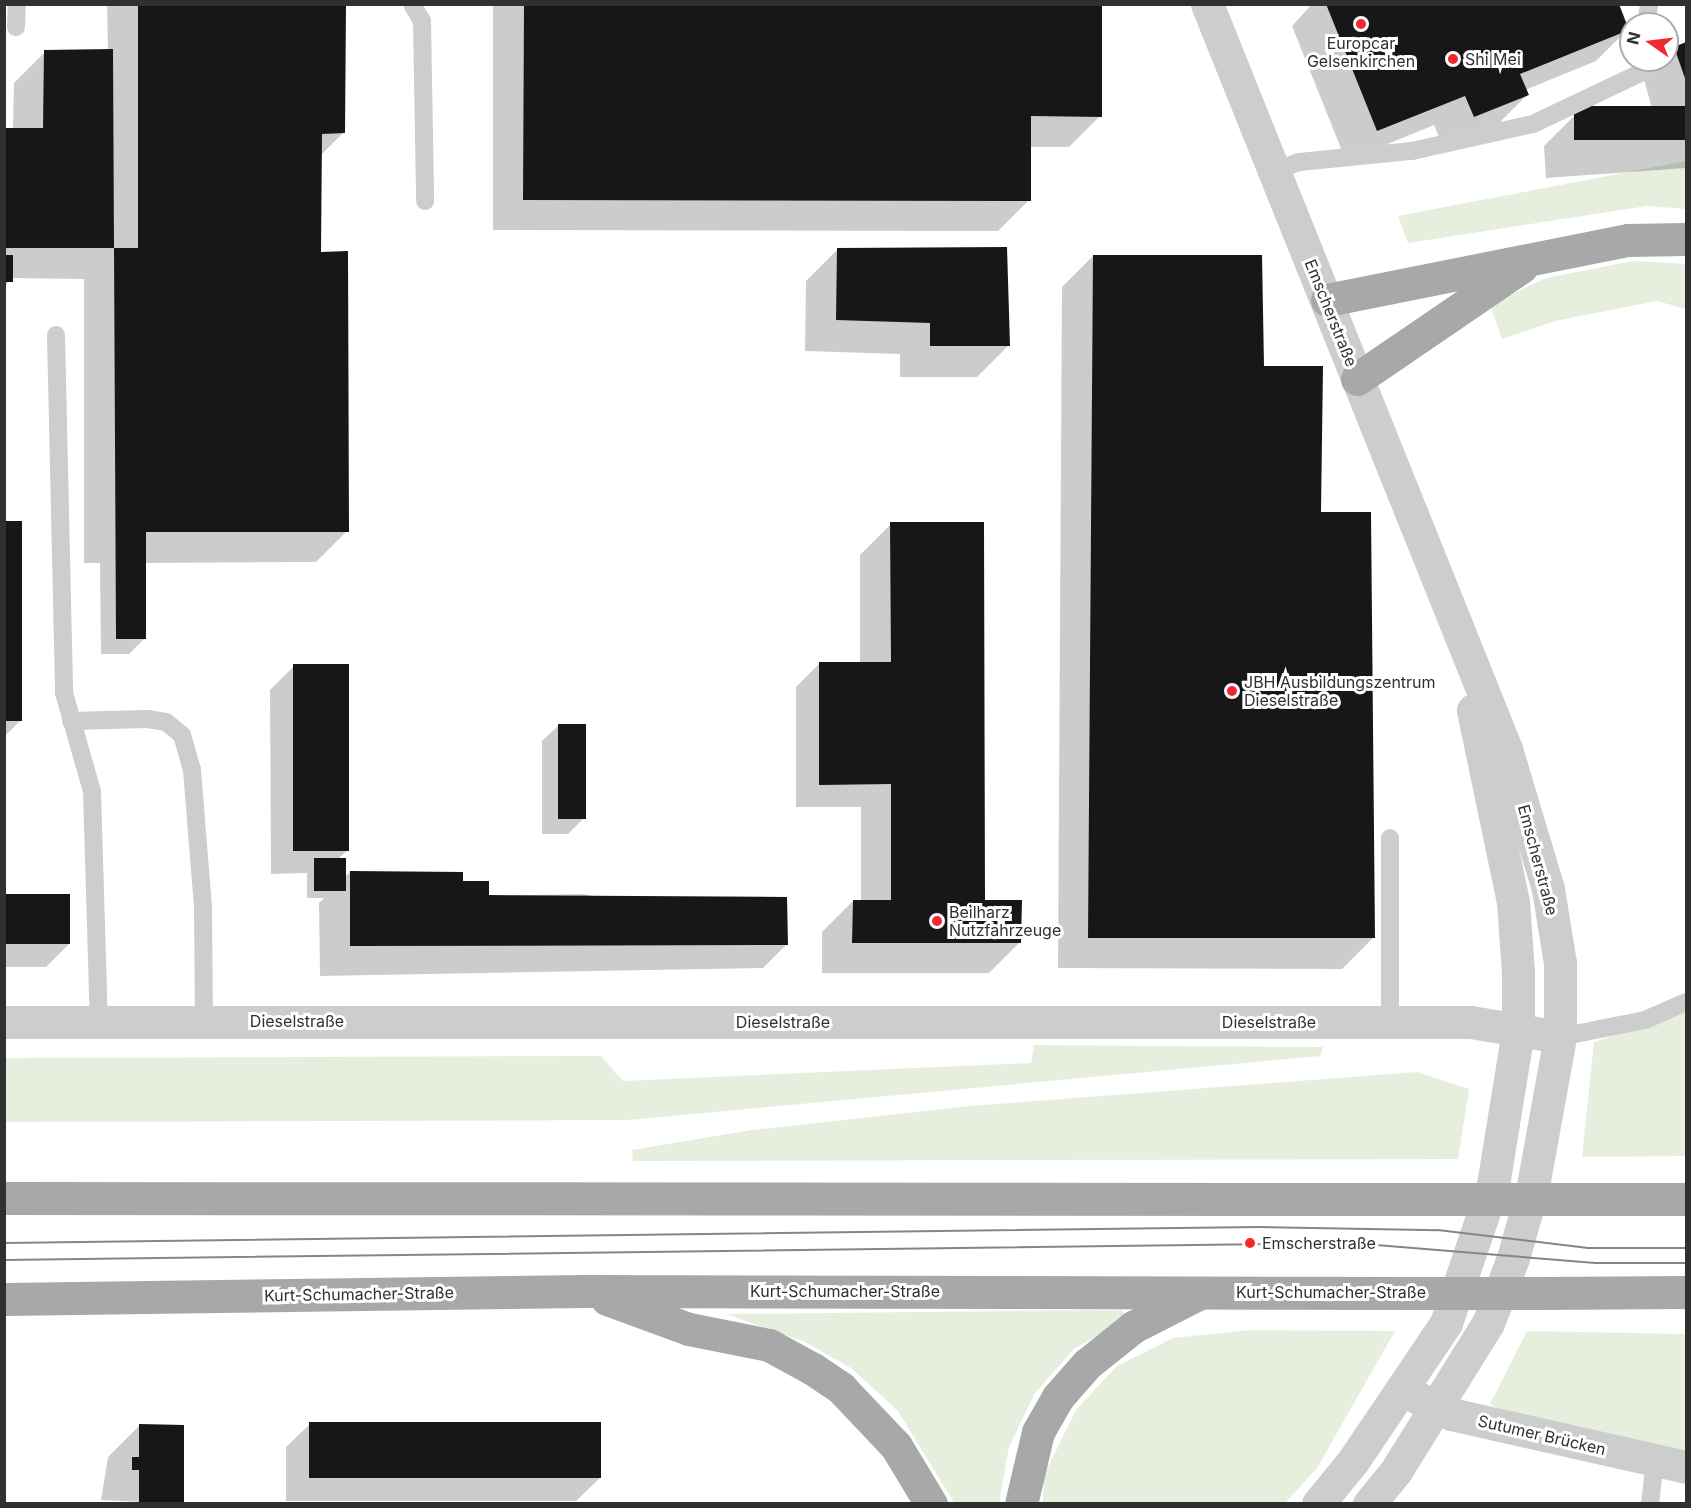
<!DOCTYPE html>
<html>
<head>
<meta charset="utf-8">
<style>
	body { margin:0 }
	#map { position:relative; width:1691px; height:1508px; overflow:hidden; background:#fff; font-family:Inter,sans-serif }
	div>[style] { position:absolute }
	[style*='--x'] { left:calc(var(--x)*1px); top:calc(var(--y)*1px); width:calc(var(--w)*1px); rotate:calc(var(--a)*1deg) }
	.green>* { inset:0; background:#e6eede }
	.shadow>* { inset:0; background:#0003 }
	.building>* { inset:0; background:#171717; transform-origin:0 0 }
	.service>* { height:18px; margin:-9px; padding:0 9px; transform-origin:9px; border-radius:9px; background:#cdcdcd }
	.minor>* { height:33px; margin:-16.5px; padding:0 16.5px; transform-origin:16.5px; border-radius:16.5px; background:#cdcdcd }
	.tertiary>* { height:33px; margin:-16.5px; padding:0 16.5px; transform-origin:16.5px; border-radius:16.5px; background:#cdcdcd }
	.primary>* { height:33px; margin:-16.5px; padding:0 16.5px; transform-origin:16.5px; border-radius:16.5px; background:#a8a8a8 }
	.tram>* { height:1.5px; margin:-0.75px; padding:0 0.75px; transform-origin:0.75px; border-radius:0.75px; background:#858585 }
	.primary-bridge>* { height:33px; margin:-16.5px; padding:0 16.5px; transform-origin:16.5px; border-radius:16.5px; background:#a8a8a8 }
	.dots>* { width:16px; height:16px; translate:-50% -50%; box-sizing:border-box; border:3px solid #fff; border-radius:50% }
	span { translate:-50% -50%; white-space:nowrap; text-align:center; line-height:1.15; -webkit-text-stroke:6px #fff; paint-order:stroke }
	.poi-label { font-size:16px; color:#303030 }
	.left { translate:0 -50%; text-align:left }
	.street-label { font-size:16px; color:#303030 }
	.frame { position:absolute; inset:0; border:6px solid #303030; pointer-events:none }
	.north { position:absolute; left:1619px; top:12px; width:60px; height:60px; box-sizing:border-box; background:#fff; border:2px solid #acacac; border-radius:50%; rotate:284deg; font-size:16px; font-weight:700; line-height:24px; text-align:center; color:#303030 }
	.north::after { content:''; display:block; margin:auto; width:21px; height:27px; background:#f2272f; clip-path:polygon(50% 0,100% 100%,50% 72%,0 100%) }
</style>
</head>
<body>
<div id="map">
	<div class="green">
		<i style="clip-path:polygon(1686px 161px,1686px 209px,1647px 206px,1408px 243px,1398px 216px)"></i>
		<i style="clip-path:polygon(1633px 261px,1686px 264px,1686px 309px,1657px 301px,1555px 321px,1502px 339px,1490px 305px,1546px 278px)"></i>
		<i style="clip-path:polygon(1686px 1012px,1686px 1156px,1582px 1157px,1594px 1042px)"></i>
		<i style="clip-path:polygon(1034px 1045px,1323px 1047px,1320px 1056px,628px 1120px,5px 1122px,5px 1058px,601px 1056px,623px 1081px,1031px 1063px)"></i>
		<i style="clip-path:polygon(1417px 1072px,1469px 1089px,1458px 1159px,633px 1161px,632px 1150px,752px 1130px,971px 1106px)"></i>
		<i style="clip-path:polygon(1121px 1310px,1126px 1315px,1121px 1322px,1074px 1349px,1035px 1393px,1009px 1447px,999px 1503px,955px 1504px,898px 1411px,851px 1368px,805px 1342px,726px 1314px)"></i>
		<i style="clip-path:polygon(1251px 1330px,1395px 1331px,1317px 1468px,1285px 1503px,1043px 1504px,1044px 1475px,1076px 1410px,1117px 1366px,1173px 1338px)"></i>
		<i style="clip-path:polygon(1527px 1331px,1686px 1334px,1686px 1452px,1510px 1415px,1490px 1404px)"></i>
	</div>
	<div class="shadow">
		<i style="clip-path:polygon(107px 4px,345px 4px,343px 133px,321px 155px,320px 253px,347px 531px,316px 562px,145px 563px,145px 638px,129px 654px,101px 654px,100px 563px,84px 563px,84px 279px,11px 278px,4px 288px,4px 130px,13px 129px,14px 83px,45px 52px,108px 51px)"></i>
		<i style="clip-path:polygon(493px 4px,1100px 4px,1100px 116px,1069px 147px,1030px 147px,1029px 200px,998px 231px,493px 230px)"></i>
		<i style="clip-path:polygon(1312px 4px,1617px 4px,1627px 30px,1596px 61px,1525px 90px,1527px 95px,1496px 126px,1443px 147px,1434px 125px,1346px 161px,1292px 26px)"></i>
		<i style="clip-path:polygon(1686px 44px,1686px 168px,1546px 178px,1544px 146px,1575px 115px,1652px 109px,1644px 79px)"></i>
		<i style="clip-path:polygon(837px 250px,1008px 346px,977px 377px,900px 377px,900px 354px,805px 351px,806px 281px)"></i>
		<i style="clip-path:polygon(1093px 256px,1263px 368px,1319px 514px,1373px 938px,1342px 969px,1058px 968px,1062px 287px)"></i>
		<i style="clip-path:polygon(4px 523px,21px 720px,4px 737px)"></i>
		<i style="clip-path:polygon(891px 524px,983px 902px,1020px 942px,989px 973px,822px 973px,822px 932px,853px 901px,861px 901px,861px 807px,796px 807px,796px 687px,819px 664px,860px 663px,860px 555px)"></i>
		<i style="clip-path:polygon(294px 666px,348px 850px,338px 859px,343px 879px,350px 872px,461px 883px,488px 896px,584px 894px,787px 944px,763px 968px,320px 976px,319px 903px,324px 898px,307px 898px,307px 873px,271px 874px,270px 690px)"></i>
		<i style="clip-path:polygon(558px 726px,584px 818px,568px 834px,542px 834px,542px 741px)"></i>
		<i style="clip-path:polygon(4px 895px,69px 944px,46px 967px,4px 967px)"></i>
		<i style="clip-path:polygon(310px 1424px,600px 1478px,576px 1501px,286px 1501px,286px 1447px)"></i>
		<i style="clip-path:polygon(139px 1426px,183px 1504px,101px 1500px,108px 1457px)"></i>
	</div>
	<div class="building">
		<i style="clip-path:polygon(138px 4px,346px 4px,345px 133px,322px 134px,321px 252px,348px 251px,349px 532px,146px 532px,146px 639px,116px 639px,114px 248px,138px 248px)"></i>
		<i style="clip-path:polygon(524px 4px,1102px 4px,1102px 117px,1031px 116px,1031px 201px,523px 200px)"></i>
		<i style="clip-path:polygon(1326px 4px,1619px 4px,1629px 30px,1520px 74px,1529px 95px,1474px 117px,1465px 96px,1377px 131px)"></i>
		<i style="clip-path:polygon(1686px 42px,1686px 81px,1674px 47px)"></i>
		<i style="clip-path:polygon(113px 49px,114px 248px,4px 248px,4px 128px,43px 128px,44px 50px)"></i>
		<i style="left:1686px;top:106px;width:34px;height:112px;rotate:90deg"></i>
		<i style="clip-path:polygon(1007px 247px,1010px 346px,930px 346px,930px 323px,836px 320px,837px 248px)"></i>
		<i style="left:4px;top:255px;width:9px;height:27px"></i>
		<i style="clip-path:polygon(1093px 255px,1262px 255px,1264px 366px,1323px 366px,1321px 512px,1371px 512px,1375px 938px,1088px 938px)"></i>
		<i style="left:4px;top:521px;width:18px;height:200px"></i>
		<i style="clip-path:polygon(890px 522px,984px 522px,985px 900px,1022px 900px,1021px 943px,852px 943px,853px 900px,891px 900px,891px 784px,819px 785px,819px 662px,891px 662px)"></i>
		<i style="left:293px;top:664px;width:56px;height:187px"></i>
		<i style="left:558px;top:724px;width:28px;height:95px"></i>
		<i style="left:314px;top:858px;width:32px;height:33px"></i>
		<i style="clip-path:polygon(350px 871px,463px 872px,463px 881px,489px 881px,489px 895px,787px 897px,788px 945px,350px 946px)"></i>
		<i style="left:4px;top:894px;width:66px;height:50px"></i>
		<i style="left:309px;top:1422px;width:292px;height:56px"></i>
		<i style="clip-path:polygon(139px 1424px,184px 1425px,184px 1504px,139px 1504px,139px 1470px,132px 1470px,132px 1457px,139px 1457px)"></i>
	</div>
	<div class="service">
		<i style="--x:412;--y:4;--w:20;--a:60"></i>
		<i style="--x:422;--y:21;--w:180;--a:89"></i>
		<i style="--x:1646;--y:24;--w:20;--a:-81"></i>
		<i style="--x:16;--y:27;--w:23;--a:-88"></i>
		<i style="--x:1272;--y:172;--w:29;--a:-20"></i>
		<i style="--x:1299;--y:162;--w:114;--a:-5.6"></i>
		<i style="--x:1412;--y:151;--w:124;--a:-12.6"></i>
		<i style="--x:1533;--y:124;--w:133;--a:-25.4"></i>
		<i style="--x:1653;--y:67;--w:7;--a:-98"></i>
		<i style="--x:56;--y:335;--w:358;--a:88.7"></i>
		<i style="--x:64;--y:693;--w:102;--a:74.1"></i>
		<i style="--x:92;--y:791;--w:231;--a:88.3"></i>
		<i style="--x:71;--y:721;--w:76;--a:-1.5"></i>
		<i style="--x:147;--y:719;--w:19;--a:9"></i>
		<i style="--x:166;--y:722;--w:21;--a:39"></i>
		<i style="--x:182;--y:735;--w:36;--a:74"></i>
		<i style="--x:192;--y:770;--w:138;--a:85.4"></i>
		<i style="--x:203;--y:908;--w:113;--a:89.5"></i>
		<i style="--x:1390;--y:838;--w:184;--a:90"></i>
		<i style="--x:1560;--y:1037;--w:87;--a:-11.3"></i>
		<i style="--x:1645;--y:1020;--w:45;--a:-23.7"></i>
		<i style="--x:1650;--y:1504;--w:44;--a:-83.5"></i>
	</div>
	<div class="minor">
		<i style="--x:4;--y:1022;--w:1467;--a:0"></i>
		<i style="--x:1471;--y:1022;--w:90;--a:9.6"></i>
		<i style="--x:1402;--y:1390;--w:55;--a:26.1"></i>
		<i style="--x:1451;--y:1414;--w:241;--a:12.7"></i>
	</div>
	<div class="tertiary">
		<i style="--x:1207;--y:4;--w:803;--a:68.13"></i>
		<i style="--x:1506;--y:749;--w:146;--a:73.3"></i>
		<i style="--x:1548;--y:889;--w:75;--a:80.8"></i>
		<i style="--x:1560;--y:963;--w:74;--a:90"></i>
		<i style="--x:1560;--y:1037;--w:157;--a:100.3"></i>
		<i style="--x:1532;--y:1191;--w:70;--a:105.8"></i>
		<i style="--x:1513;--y:1258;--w:70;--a:111"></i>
		<i style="--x:1488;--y:1323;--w:174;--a:121.9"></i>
		<i style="--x:1396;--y:1471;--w:43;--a:129.3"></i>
		<i style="--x:1318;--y:1504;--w:55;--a:-50.9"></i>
		<i style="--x:1353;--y:1461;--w:166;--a:-56"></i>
		<i style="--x:1446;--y:1323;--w:146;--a:-71.2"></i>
		<i style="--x:1493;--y:1185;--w:156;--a:-80.8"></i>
		<i style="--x:1518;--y:1031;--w:58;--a:-90"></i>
		<i style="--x:1518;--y:973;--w:71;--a:-94"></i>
		<i style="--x:1513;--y:902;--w:196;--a:-101.8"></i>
	</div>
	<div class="primary">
		<i style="--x:1327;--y:300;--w:307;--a:-11.3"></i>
		<i style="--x:1628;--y:240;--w:58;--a:-1"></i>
		<i style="--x:1357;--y:379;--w:199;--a:-34.3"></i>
		<i style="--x:4;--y:1198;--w:1443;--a:0.04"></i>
		<i style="--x:1572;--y:1199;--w:114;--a:0"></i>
		<i style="--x:1541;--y:1293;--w:145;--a:-0.4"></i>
		<i style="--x:4;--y:1299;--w:582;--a:-0.79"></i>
		<i style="--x:586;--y:1291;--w:827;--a:0.14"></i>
		<i style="--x:607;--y:1299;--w:87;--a:20.1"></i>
		<i style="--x:689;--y:1329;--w:82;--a:11.3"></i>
		<i style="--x:769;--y:1345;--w:50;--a:28.6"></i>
		<i style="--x:813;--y:1369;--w:34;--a:34"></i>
		<i style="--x:841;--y:1388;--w:80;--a:46.5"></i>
		<i style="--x:896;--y:1446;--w:68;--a:58.9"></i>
		<i style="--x:1021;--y:1504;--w:74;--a:-76.7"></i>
		<i style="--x:1038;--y:1432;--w:40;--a:-60.3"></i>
		<i style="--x:1058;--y:1397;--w:44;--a:-48.7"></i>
		<i style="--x:1087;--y:1364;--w:59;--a:-38.8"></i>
		<i style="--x:1133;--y:1327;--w:71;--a:-26.9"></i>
	</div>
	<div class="tram">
		<i style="--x:4;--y:1243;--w:1255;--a:-0.73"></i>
		<i style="--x:1259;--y:1227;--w:179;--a:1"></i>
		<i style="--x:1438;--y:1230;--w:151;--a:6.8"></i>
		<i style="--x:1588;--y:1248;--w:98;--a:0"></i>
		<i style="--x:4;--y:1260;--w:1348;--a:-0.72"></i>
		<i style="--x:1352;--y:1243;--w:244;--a:4.7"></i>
		<i style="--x:1595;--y:1263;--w:91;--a:0"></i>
	</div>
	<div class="primary-bridge">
		<i style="--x:1447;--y:1199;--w:125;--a:0"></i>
		<i style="--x:1413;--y:1293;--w:128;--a:0"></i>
	</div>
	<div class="dots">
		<i style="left:1361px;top:24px;background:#f2272f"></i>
		<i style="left:1453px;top:59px;background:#f2272f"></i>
		<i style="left:1232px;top:691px;background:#f2272f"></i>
		<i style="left:937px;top:921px;background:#f2272f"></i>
		<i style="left:1250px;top:1243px;background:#f2272f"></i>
	</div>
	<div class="poi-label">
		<span style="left:1361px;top:52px">Europcar<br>Gelsenkirchen</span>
		<span class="left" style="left:1465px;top:59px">Shi Mei</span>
		<span class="left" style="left:1244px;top:691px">JBH Ausbildungszentrum<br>Dieselstraße</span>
		<span class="left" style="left:949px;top:921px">Beilharz<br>Nutzfahrzeuge</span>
		<span class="left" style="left:1262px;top:1243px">Emscherstraße</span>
	</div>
	<div class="street-label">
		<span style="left:1331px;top:313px;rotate:68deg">Emscherstraße</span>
		<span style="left:1538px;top:860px;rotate:75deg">Emscherstraße</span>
		<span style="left:297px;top:1021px">Dieselstraße</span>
		<span style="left:783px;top:1022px">Dieselstraße</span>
		<span style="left:1269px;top:1022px">Dieselstraße</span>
		<span style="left:845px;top:1291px">Kurt-Schumacher-Straße</span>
		<span style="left:1331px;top:1292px">Kurt-Schumacher-Straße</span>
		<span style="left:359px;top:1294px;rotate:-1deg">Kurt-Schumacher-Straße</span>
		<span style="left:1542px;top:1435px;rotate:13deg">Sutumer Brücken</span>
	</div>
	<div class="frame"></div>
	<div class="north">N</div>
</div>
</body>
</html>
